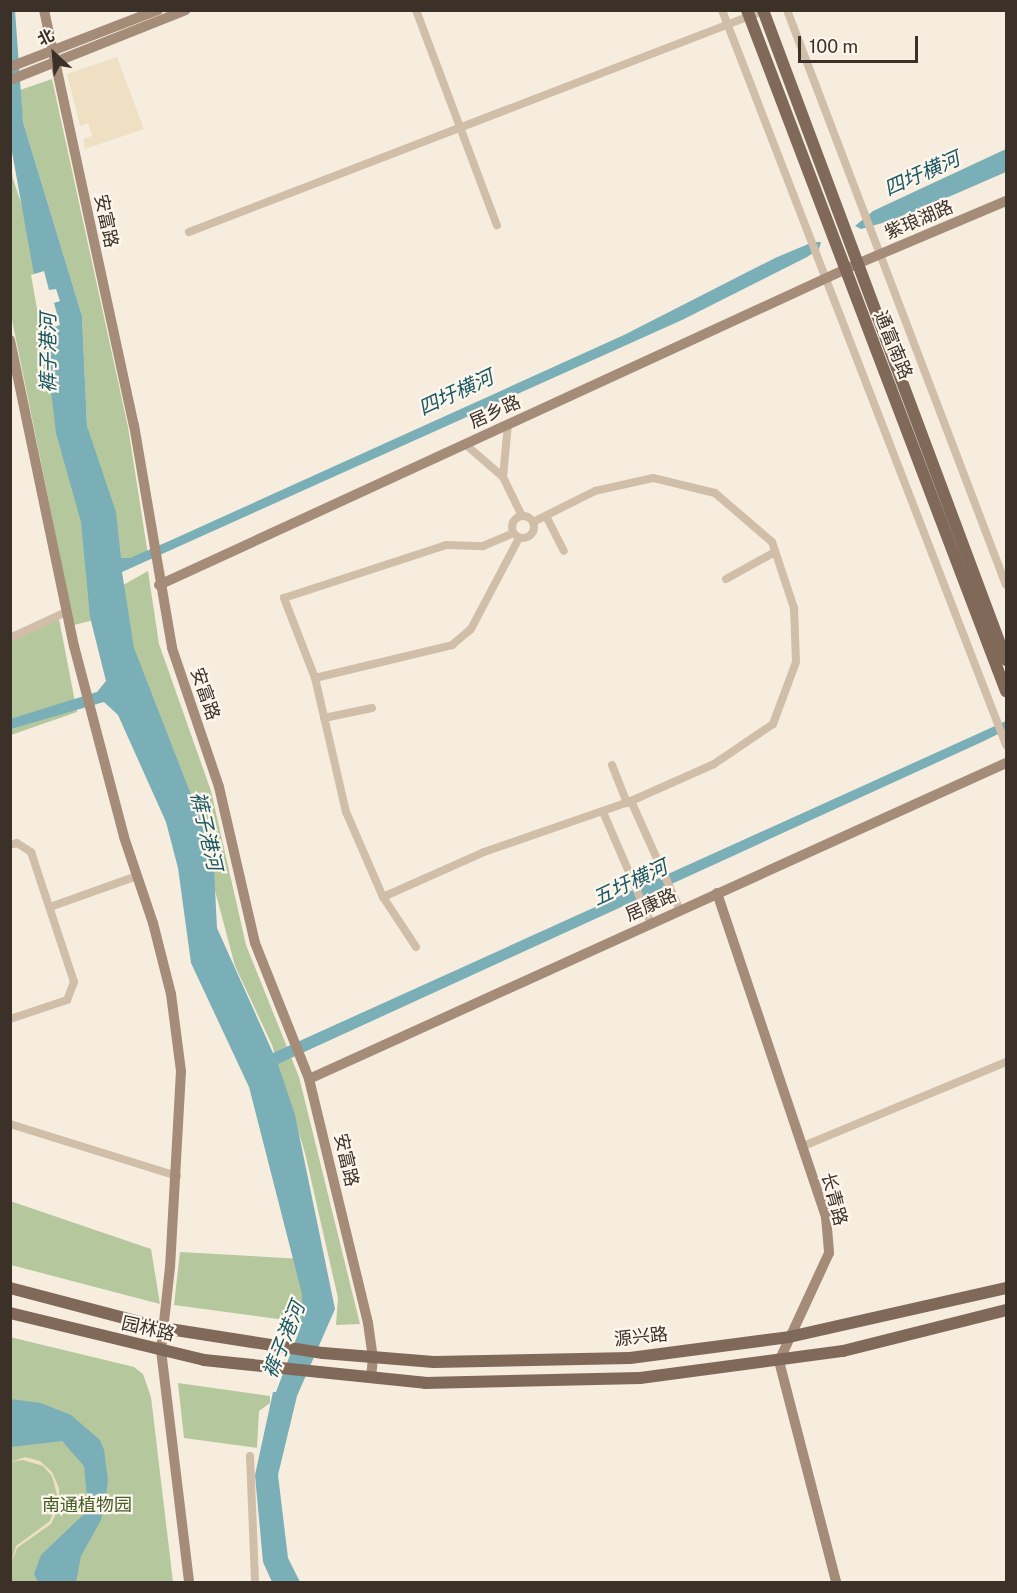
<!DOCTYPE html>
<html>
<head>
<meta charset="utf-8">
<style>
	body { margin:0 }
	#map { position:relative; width:1017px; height:1593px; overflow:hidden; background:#f6eddf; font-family:"Public Sans","Noto Sans SC",sans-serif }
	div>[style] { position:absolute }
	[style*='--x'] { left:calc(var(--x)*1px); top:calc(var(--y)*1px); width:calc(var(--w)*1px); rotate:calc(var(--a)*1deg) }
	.green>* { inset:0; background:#b5c79c }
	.plaza>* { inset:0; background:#efe0c4 }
	.water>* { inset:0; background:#7aafb7 }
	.pier>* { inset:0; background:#f6eddf }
	.street>* { height:8px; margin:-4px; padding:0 4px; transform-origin:4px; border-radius:4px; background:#d0bea9 }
	.street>.ring { margin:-4px; padding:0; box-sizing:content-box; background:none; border:8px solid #d0bea9; border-radius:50% }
	.secondary>* { height:10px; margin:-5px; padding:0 5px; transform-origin:5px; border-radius:5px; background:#a48c79 }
	.primary>* { height:12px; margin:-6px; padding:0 6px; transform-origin:6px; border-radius:6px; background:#806959 }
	span { translate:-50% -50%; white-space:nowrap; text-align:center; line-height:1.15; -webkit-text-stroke:4.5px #fcf6ec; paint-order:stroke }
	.street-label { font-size:18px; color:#3c3129 }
	.park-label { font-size:18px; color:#465e2a }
	.water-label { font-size:20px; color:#195863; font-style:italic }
	.frame { position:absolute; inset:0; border:12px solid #3c3129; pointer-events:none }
	.north { position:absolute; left:24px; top:24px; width:60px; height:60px; -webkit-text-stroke:4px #fcf6ec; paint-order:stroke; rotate:334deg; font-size:16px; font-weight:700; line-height:24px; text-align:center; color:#3c3129 }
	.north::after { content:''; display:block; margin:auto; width:21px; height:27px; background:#3c3129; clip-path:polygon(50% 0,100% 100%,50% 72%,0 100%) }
	.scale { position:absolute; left:798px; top:36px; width:120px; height:27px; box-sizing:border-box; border:3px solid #3c3129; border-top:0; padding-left:8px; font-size:18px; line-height:21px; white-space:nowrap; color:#3c3129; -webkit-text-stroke:4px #fcf6ec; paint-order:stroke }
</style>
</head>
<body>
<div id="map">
	<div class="green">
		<i style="clip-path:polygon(52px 79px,128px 427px,148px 555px,115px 569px,87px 426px,82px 316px,23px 122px,20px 90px)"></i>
		<i style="clip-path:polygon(10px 160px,13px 179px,44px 271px,84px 510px,98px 619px,74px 625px,11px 315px)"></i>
		<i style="clip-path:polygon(148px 571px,159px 644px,211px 791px,246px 945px,299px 1077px,360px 1324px,336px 1325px,338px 1298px,305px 1153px,272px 1045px,235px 966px,204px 849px,136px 683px,118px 588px)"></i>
		<i style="clip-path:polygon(59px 619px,77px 712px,11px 735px,10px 642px)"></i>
		<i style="clip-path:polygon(10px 1201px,151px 1249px,160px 1304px,11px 1265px)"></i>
		<i style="clip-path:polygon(180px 1252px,303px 1259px,310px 1295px,300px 1322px,174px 1305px)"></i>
		<i style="clip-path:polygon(10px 1337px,134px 1367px,143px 1374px,151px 1397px,173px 1582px,11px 1582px)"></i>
		<i style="clip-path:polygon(178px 1383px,270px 1396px,270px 1403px,259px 1411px,257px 1448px,184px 1438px)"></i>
	</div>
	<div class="plaza">
		<i style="clip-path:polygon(117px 57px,144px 129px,85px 149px,83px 139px,92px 136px,88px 123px,80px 126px,67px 74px)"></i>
		<i style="clip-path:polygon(25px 1457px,40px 1461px,52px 1472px,59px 1488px,60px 1505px,51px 1524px,17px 1548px,11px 1564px,16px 1546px,50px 1521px,58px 1499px,52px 1476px,43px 1466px,23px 1460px,11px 1462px)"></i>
	</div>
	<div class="water">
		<i style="clip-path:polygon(15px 10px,23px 122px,82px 316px,87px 426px,116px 512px,121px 558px,130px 558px,167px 542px,624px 335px,775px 258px,813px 242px,821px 242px,819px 249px,807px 257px,682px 320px,122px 572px,134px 648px,200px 818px,214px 869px,217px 928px,273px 1053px,1006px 721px,1006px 730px,984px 741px,278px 1064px,295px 1115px,335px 1309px,297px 1396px,278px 1475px,288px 1558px,300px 1582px,272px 1582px,263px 1562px,255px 1475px,273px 1392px,276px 1392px,301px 1326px,302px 1294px,249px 1087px,191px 963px,178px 868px,166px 822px,118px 715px,104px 702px,11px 729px,10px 719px,97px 692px,106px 681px,90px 617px,81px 522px,56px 433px,44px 331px,11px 146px,10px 11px)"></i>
		<i style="clip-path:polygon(1006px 149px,1006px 172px,900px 218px,861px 229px,855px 226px,873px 211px)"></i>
		<i style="clip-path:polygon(10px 1399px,41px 1403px,71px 1415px,100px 1440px,104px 1450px,108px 1480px,105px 1501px,101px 1520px,81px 1556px,76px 1582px,38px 1582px,34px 1574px,41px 1555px,83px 1515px,87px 1496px,84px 1466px,62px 1441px,11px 1447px)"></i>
	</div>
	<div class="pier">
		<i style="clip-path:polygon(44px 271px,49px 290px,56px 289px,60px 301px,54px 303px,60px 325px,41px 331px,31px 275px)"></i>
	</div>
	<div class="street">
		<i style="--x:416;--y:10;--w:230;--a:69.4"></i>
		<i style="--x:722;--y:10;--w:788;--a:68.87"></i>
		<i style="--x:787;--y:10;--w:615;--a:69.15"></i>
		<i style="--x:189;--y:232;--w:615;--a:-21.06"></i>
		<i style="--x:465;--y:444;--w:50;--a:41"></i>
		<i style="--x:503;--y:477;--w:53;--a:-84.6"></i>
		<i style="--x:503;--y:477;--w:43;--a:64"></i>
		<i class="ring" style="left:512px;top:516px;width:14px;height:14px"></i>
		<i style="--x:546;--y:516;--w:39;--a:63"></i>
		<i style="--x:726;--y:579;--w:56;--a:-28.9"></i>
		<i style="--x:10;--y:638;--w:62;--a:-24.9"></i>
		<i style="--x:315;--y:678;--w:141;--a:-13.5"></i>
		<i style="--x:452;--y:645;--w:25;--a:-40"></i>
		<i style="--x:471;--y:629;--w:103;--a:-62.2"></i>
		<i style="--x:324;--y:718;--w:49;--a:-11.8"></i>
		<i style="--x:612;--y:765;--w:41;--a:68.5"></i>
		<i style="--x:631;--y:801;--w:120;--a:65.8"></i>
		<i style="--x:603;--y:812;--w:121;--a:66.6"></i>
		<i style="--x:10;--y:845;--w:7;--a:-16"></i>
		<i style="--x:17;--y:843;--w:17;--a:33"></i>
		<i style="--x:31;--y:852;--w:137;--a:71.7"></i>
		<i style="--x:74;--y:982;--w:19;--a:111"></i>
		<i style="--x:67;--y:1000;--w:60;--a:161.6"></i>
		<i style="--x:383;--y:897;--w:111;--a:-24"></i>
		<i style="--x:484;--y:852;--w:156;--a:-19.1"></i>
		<i style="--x:631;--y:801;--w:91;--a:-24"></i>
		<i style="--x:714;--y:764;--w:71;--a:-34.1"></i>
		<i style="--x:773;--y:724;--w:66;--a:-69.6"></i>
		<i style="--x:796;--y:662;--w:54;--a:-92.1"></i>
		<i style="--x:794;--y:608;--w:70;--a:-108.4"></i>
		<i style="--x:772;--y:542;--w:75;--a:-139.3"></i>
		<i style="--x:715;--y:493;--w:64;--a:-166.4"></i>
		<i style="--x:653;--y:478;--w:59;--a:167.4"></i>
		<i style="--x:595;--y:491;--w:69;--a:153.4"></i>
		<i style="--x:50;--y:907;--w:92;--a:-19.6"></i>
		<i style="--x:416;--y:947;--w:60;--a:-123.4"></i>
		<i style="--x:383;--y:897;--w:93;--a:-113.5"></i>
		<i style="--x:346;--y:812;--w:138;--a:-103"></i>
		<i style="--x:315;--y:678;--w:86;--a:-111.2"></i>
		<i style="--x:284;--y:598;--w:170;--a:-18.1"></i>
		<i style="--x:446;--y:545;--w:37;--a:2"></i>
		<i style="--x:483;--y:546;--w:33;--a:-23"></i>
		<i style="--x:10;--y:1124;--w:175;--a:17.3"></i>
		<i style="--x:801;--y:1147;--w:222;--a:-22.5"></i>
		<i style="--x:250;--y:1456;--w:126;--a:87.7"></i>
	</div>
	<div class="secondary">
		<i style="--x:44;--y:10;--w:425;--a:77.8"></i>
		<i style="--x:134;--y:425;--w:226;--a:80.3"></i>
		<i style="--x:172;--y:648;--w:147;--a:71.3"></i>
		<i style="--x:219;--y:787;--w:160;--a:77"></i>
		<i style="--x:255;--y:943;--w:146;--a:68.3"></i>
		<i style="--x:309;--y:1079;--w:251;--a:76.4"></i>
		<i style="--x:368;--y:1323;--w:35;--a:82"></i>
		<i style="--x:373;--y:1358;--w:20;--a:96"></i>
		<i style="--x:10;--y:67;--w:159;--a:-21.1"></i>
		<i style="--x:10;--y:80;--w:189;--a:-21.7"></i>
		<i style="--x:10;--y:340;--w:313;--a:78.2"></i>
		<i style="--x:74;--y:646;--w:197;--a:75.3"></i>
		<i style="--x:124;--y:837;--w:91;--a:71.4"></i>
		<i style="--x:153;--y:923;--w:73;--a:75.8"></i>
		<i style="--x:171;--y:994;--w:78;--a:82.6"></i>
		<i style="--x:181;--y:1071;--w:196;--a:93.2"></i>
		<i style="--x:170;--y:1267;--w:83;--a:96.2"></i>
		<i style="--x:161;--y:1350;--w:234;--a:83.1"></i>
		<i style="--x:159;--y:585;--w:768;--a:-24.7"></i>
		<i style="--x:857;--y:264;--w:162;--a:-22.9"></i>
		<i style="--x:717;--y:893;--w:342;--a:71.4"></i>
		<i style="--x:826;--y:1217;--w:36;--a:85"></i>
		<i style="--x:829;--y:1253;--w:119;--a:114.8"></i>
		<i style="--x:779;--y:1361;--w:228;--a:75.5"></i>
		<i style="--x:309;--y:1079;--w:765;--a:-24.39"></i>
	</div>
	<div class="primary">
		<i style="--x:747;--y:10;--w:729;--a:69.18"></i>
		<i style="--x:763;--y:10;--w:694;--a:69.5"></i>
		<i style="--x:10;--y:1288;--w:158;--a:14.7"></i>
		<i style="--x:163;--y:1328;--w:162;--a:8.9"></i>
		<i style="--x:323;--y:1353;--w:111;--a:4.6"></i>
		<i style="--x:434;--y:1362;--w:196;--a:-1.2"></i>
		<i style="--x:630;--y:1358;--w:160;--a:-7.5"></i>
		<i style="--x:789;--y:1337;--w:222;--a:-12.7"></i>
		<i style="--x:10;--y:1313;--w:200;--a:13.6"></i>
		<i style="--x:204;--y:1360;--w:222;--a:5.9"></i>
		<i style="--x:425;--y:1383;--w:215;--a:-1.3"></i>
		<i style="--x:640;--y:1378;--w:205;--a:-7.6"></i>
		<i style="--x:843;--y:1351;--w:168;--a:-14.1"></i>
	</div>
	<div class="street-label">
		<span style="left:919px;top:220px;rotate:-23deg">紫琅湖路</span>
		<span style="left:106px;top:221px;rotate:78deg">安富路</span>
		<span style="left:893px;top:345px;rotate:68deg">通富南路</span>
		<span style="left:495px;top:412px;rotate:-24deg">居乡路</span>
		<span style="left:205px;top:694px;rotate:71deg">安富路</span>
		<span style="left:651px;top:905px;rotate:-24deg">居康路</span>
		<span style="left:346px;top:1160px;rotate:77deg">安富路</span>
		<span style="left:834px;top:1199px;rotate:75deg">长青路</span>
		<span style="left:148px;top:1329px;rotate:13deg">园林路</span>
		<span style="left:641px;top:1337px;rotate:-6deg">源兴路</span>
	</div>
	<div class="park-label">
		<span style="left:87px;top:1505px">南通植物园</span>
	</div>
	<div class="water-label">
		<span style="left:922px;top:174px;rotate:-24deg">四圩横河</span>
		<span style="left:48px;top:353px;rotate:-90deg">裤子港河</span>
		<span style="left:456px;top:393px;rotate:-25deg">四圩横河</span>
		<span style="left:206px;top:831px;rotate:77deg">裤子港河</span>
		<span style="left:630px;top:883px;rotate:-25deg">五圩横河</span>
		<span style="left:284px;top:1340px;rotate:-68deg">裤子港河</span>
	</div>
	<div class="frame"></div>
	<div class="north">北</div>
	<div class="scale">100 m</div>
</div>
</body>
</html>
